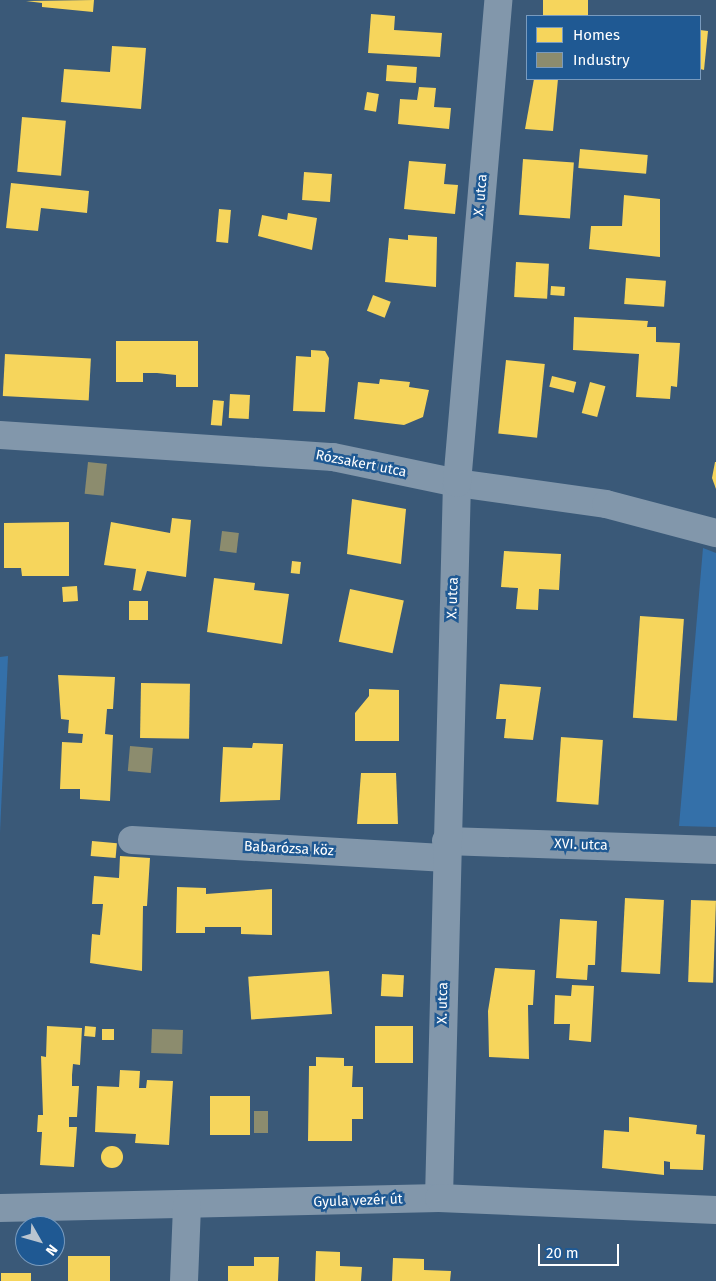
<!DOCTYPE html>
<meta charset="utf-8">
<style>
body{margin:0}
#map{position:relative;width:716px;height:1281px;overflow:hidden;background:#3a5978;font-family:"Fira Sans",sans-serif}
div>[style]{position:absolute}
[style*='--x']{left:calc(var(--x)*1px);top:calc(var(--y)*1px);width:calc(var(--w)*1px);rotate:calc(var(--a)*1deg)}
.green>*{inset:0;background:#3470a9}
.homes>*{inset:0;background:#f6d55c;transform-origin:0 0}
.round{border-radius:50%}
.industry>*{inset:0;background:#8c8c6e;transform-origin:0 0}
.minor>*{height:28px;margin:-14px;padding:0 14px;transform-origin:14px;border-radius:14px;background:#8297ab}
span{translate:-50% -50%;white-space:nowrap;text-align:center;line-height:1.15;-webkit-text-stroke:5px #1f5993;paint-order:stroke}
.street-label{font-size:14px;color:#fff}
.legend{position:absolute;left:526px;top:15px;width:175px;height:65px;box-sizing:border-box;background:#1f5993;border:1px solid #799bbe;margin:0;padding:6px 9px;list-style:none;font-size:15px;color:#fff}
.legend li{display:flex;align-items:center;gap:10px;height:25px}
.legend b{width:25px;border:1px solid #799bbe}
.north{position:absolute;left:15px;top:1216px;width:50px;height:50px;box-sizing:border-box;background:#1f5993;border:1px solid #799bbe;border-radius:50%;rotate:128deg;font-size:14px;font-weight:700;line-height:20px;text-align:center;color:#fff}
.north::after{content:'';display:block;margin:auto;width:18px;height:22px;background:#bac5d0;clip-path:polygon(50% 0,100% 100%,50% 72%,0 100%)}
.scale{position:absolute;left:538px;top:1244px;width:81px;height:22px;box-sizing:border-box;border:2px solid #fff;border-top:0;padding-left:6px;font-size:15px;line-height:18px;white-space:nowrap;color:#fff;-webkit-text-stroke:4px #1f5993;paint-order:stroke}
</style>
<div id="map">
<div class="green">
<i style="clip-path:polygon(703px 548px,716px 553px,716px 827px,679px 826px)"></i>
<i style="clip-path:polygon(8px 656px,0 833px,0 657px)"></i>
</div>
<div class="homes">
<i style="clip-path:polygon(94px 0,93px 12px,42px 7px,42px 3px,26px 1px)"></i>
<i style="left:543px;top:0;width:45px;height:16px"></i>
<i style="clip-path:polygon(371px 14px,395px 16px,394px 30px,442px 33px,440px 57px,368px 53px)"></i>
<i style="clip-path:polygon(700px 30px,708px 31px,704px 70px,700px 69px)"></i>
<i style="clip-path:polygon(112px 46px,146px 48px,141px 109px,61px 102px,64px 69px,110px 72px)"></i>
<i style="left:387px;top:65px;width:30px;height:16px;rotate:4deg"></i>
<i style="clip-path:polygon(534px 79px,558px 79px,553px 131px,525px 129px)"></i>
<i style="clip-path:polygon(419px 87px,436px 88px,434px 107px,451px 108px,449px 129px,398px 124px,400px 99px,417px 100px)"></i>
<i style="left:367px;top:92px;width:12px;height:18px;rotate:9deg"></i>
<i style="left:22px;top:117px;width:44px;height:55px;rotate:5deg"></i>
<i style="left:580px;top:149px;width:68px;height:19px;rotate:5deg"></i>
<i style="left:523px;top:159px;width:51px;height:56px;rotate:4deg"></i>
<i style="clip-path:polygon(409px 161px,446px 164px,444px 184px,458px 185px,455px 214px,404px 209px)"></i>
<i style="left:304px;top:172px;width:28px;height:28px;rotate:4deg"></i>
<i style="clip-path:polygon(11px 183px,89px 191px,87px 213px,41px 208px,38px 231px,6px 228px)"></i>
<i style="clip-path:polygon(624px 195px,660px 199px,660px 257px,589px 249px,591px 226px,622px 226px)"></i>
<i style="left:219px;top:209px;width:12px;height:33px;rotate:5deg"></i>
<i style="clip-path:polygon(288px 213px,317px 218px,312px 250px,258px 236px,262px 215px,287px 220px)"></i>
<i style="clip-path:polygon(408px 235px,437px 237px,436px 287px,385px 282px,389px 238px,408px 240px)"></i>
<i style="left:516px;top:262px;width:33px;height:35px;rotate:3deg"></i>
<i style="left:626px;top:278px;width:40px;height:26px;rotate:4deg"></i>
<i style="left:551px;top:286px;width:14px;height:9px;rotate:4deg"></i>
<i style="left:373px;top:295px;width:19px;height:17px;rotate:21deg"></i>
<i style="clip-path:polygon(574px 317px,648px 321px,647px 327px,656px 327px,656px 342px,680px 343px,677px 387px,671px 386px,670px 399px,636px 397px,639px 354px,573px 350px)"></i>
<i style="clip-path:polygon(116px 341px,198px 341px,198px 387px,176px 387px,176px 375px,157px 373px,143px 373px,143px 382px,116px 382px)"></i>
<i style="clip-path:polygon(311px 350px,325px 351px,329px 358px,325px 412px,293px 411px,296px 356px,311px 357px)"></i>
<i style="left:5px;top:354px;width:86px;height:42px;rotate:3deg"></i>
<i style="left:506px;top:360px;width:39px;height:74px;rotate:6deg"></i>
<i style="left:552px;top:376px;width:25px;height:11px;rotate:14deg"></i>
<i style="clip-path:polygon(380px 379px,410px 382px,409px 387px,429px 390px,423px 417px,404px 425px,354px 419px,358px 382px,379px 384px)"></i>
<i style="left:590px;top:382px;width:16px;height:32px;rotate:15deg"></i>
<i style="left:230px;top:394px;width:20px;height:24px;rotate:3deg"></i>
<i style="left:213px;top:400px;width:11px;height:25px;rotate:5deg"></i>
<i style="clip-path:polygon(715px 462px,716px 462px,716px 489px,712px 478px)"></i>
<i style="clip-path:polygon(352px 499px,406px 509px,401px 564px,347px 554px)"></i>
<i style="clip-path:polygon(172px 518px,191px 520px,186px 577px,147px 571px,141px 591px,133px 590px,136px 569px,104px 565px,111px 522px,170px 533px)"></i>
<i style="clip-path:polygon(69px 522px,69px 576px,22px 576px,21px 568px,4px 568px,4px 523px)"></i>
<i style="clip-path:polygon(504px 551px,561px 554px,559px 590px,539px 589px,538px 610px,516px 609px,518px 588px,501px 587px)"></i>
<i style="left:292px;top:561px;width:9px;height:12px;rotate:6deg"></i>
<i style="clip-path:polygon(214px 578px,255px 583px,254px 590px,289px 594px,282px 644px,207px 632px)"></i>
<i style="left:77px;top:586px;width:15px;height:15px;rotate:86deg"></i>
<i style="left:350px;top:589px;width:55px;height:54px;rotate:12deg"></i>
<i style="left:129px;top:601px;width:19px;height:19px"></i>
<i style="left:640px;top:616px;width:44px;height:102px;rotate:4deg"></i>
<i style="clip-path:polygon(58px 675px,115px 677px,113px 709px,107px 709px,105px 734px,113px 735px,110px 801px,80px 799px,80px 789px,60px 789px,62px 742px,82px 743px,83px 734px,68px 733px,69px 720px,61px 719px)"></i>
<i style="left:141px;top:683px;width:49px;height:55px;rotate:1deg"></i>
<i style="clip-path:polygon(500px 684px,541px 687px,533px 740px,504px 738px,506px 719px,496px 719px)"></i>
<i style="clip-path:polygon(369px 689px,399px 690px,399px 741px,355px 741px,355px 713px,369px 696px)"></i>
<i style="left:561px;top:737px;width:42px;height:65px;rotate:4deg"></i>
<i style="clip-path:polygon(253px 743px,283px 744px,280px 800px,220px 802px,223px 747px,252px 748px)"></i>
<i style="clip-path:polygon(361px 773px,396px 773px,398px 824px,357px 824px)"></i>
<i style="left:92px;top:841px;width:25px;height:15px;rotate:5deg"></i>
<i style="clip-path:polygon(120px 856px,150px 858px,147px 906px,143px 906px,142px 971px,90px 963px,92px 934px,100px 935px,103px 904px,92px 904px,94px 876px,119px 878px)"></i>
<i style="clip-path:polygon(177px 887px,206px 888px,206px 894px,272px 889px,272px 935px,241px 934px,241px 927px,205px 927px,205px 933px,176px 933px)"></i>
<i style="left:625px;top:898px;width:39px;height:74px;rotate:3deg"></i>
<i style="left:691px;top:900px;width:25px;height:82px;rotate:2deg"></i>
<i style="clip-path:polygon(560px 919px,597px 921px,595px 965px,588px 965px,587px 980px,556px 978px)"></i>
<i style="clip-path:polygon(495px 968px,535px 970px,533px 1005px,528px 1005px,529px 1059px,489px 1057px,488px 1011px)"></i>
<i style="left:329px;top:971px;width:43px;height:81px;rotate:86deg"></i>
<i style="left:382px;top:974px;width:22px;height:22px;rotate:3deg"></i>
<i style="clip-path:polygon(572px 985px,594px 986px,591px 1042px,569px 1040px,570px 1024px,554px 1024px,555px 995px,571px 996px)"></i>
<i style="clip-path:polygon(47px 1026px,82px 1028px,80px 1065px,73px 1064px,72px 1075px,72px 1086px,79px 1086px,77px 1117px,69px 1117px,69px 1127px,77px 1127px,74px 1167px,40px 1165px,42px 1132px,37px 1132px,38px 1115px,43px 1115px,41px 1056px,46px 1057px)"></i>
<i style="left:85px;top:1026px;width:11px;height:10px;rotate:5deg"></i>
<i style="left:375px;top:1026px;width:38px;height:37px"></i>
<i style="left:102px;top:1029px;width:12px;height:11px"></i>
<i style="clip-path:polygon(316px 1057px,344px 1058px,344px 1066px,353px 1066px,352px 1087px,363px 1087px,363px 1119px,352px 1119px,352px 1141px,308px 1141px,309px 1066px,316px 1066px)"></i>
<i style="clip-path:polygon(120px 1070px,140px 1071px,139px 1088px,146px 1088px,147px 1080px,173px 1081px,169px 1145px,135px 1143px,136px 1134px,95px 1132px,97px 1086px,119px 1087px)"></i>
<i style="left:210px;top:1096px;width:40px;height:39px"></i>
<i style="clip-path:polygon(629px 1117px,697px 1125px,696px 1134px,705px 1135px,703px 1170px,670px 1169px,670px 1162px,664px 1161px,664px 1175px,602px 1168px,604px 1130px,629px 1132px)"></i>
<i class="round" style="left:101px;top:1146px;width:22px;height:22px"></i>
<i style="clip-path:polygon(316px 1251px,340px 1252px,340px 1266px,362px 1267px,361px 1281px,315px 1281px)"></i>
<i style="left:68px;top:1256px;width:42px;height:25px"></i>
<i style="clip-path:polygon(254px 1257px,279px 1257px,278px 1281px,228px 1281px,228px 1266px,254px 1266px)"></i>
<i style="clip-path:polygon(393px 1258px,424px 1259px,424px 1270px,451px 1271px,450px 1281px,392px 1281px)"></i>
<i style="left:31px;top:1273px;width:8px;height:30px;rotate:90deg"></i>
</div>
<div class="industry">
<i style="left:88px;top:462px;width:19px;height:32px;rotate:6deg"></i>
<i style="left:222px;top:531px;width:17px;height:20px;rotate:7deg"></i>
<i style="left:130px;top:746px;width:23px;height:25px;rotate:5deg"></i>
<i style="left:152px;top:1029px;width:31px;height:24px;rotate:2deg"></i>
<i style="left:254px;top:1111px;width:14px;height:22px"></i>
</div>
<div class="minor">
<i style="--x:0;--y:435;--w:334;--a:3.8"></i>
<i style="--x:333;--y:457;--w:127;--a:11.8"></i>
<i style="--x:457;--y:483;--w:150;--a:8"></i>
<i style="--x:606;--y:504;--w:114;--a:14.8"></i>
<i style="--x:132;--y:840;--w:315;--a:3.3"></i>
<i style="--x:446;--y:841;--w:270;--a:1.9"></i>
<i style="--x:439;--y:1198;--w:715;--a:-88.56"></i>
<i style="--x:457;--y:483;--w:485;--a:-85.1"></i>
<i style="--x:0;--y:1208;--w:439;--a:-1.3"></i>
<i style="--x:439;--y:1198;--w:277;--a:2.5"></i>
<i style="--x:184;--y:1281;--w:75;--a:-87.7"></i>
</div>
<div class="street-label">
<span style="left:481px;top:195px;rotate:-85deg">X. utca</span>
<span style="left:361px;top:464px;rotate:11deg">Rózsakert utca</span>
<span style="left:453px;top:598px;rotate:-88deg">X. utca</span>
<span style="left:581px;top:845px;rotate:2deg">XVI. utca</span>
<span style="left:289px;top:849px;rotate:3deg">Babarózsa köz</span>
<span style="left:443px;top:1003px;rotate:-89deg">X. utca</span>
<span style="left:358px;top:1201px;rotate:-2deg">Gyula vezér út</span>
</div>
<ul class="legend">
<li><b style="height:14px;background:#f6d55c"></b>Homes</li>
<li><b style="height:14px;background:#8c8c6e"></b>Industry</li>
</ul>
<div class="north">N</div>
<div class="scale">20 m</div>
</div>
